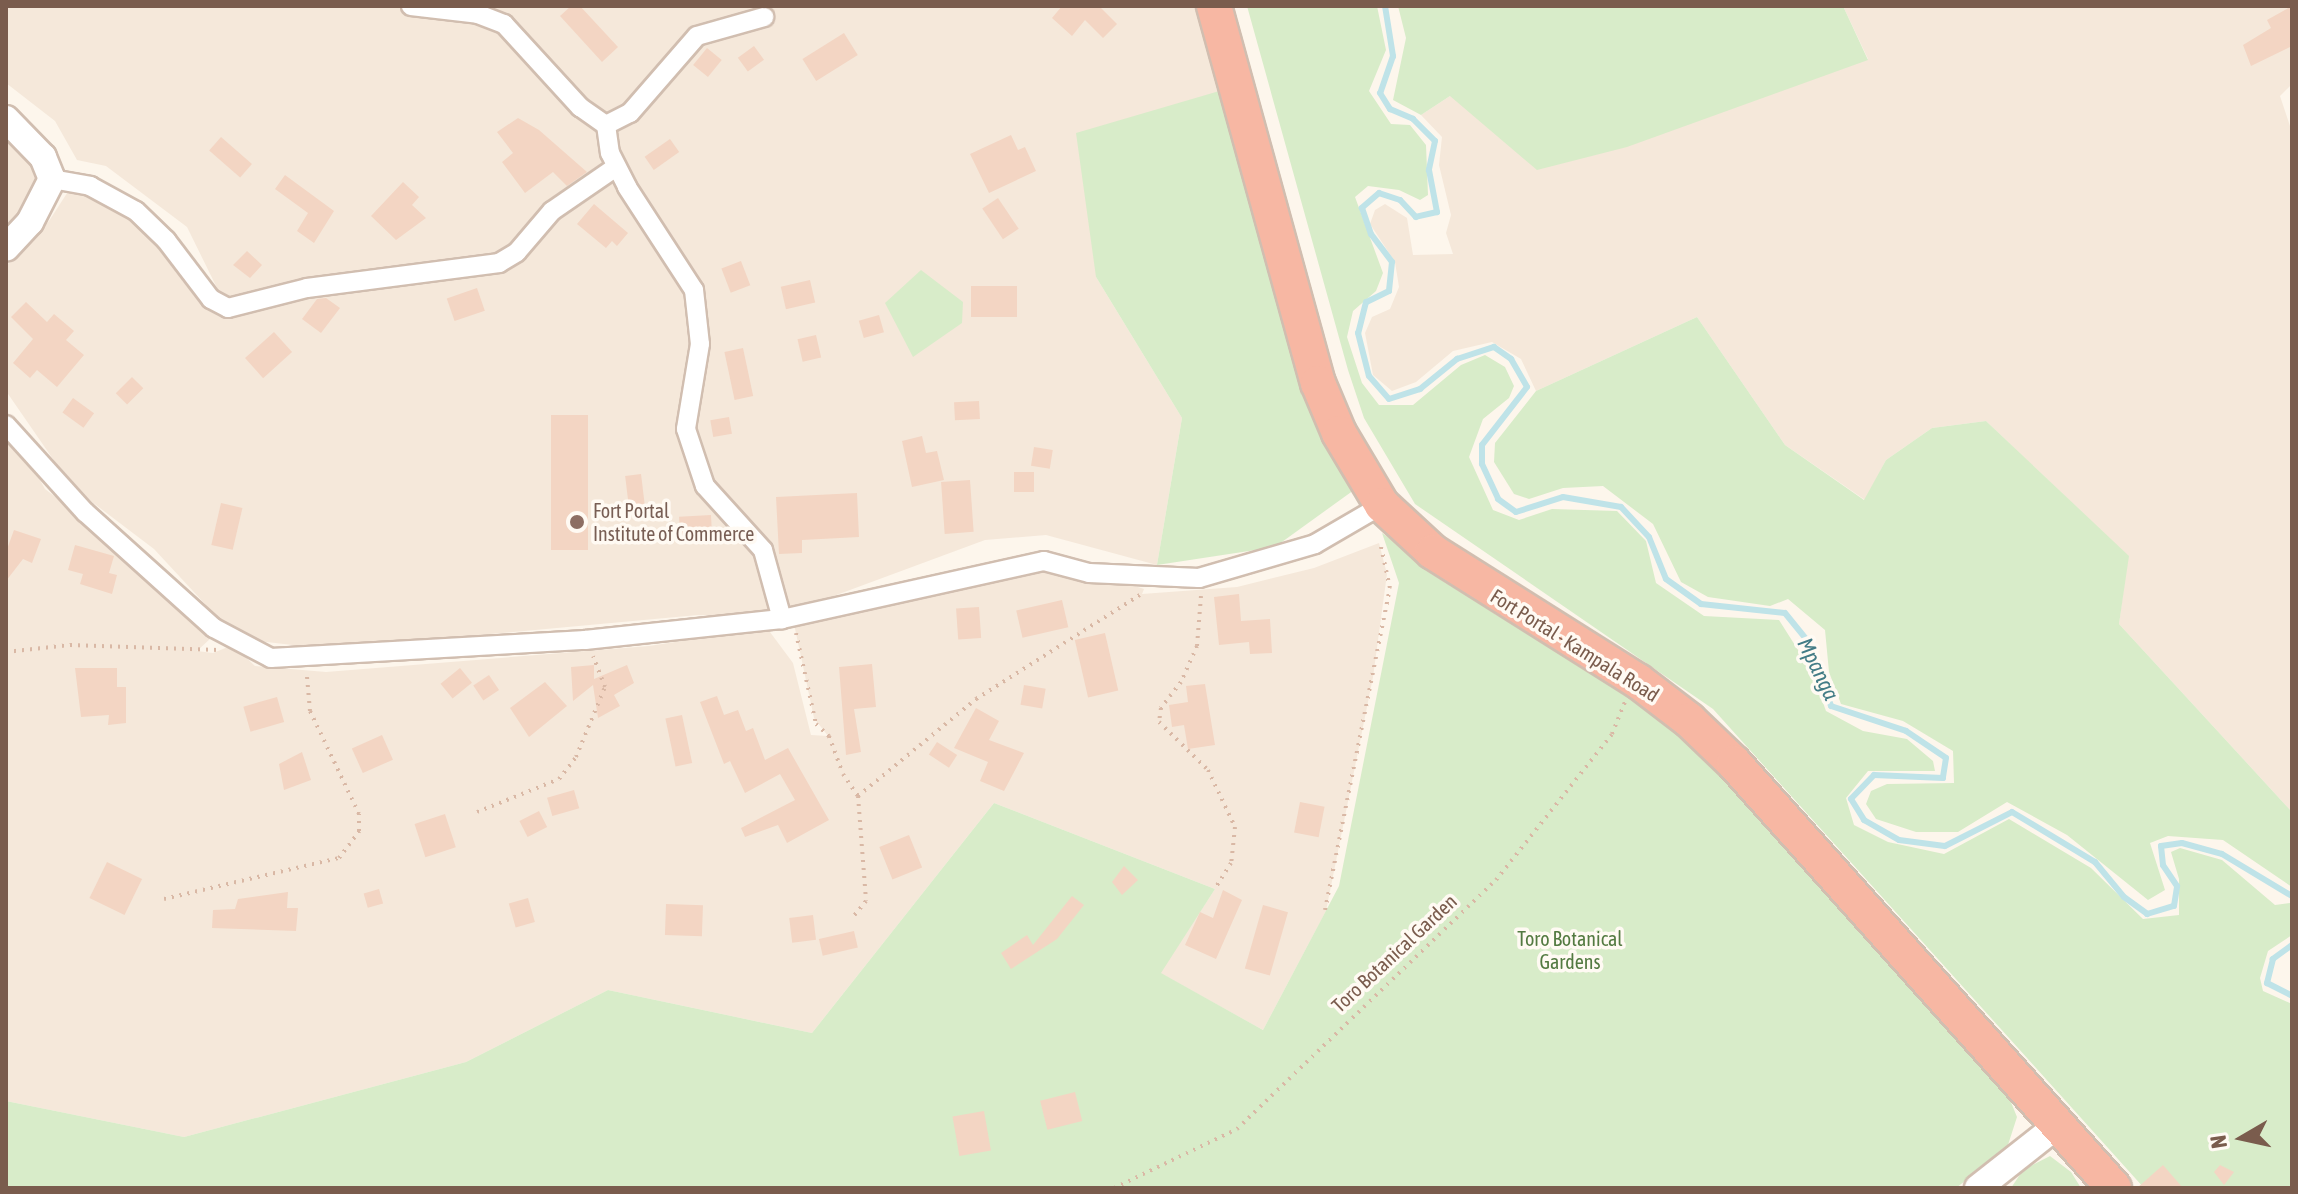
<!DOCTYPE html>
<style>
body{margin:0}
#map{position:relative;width:2298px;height:1194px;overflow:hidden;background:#fdf6ec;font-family:"Asap Condensed",sans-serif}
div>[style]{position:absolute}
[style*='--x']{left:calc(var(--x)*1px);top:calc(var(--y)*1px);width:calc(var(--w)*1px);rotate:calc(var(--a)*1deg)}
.residential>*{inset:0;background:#f5e8da}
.green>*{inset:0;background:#d8ecc9}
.stream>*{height:6px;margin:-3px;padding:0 3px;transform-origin:3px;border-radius:3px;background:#bfe3e8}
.building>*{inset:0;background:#f3d5c3;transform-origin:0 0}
.path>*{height:4px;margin-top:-2px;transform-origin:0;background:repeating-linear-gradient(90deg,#d9b8a5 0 2px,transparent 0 8px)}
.roads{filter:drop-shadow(2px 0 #d1beb0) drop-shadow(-2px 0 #d1beb0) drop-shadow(0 2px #d1beb0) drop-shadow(0 -2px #d1beb0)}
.street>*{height:18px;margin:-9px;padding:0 9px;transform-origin:9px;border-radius:9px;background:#fff}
.secondary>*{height:26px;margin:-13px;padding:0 13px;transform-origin:13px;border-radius:13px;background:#fff}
.highway>*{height:34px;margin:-17px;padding:0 17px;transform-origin:17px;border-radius:17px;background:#f7b7a3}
.dots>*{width:22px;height:22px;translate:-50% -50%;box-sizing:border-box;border:4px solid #fffaf3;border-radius:50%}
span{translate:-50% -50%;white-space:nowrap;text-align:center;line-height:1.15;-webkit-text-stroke:7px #fffaf3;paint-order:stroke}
.education-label{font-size:20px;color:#785e54}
.left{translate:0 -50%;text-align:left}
.street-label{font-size:20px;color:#7a5c4d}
.park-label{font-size:20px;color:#537a41}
.water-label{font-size:22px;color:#437c86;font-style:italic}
.frame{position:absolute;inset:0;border:8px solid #7a5c4d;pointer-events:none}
.north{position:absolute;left:2202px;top:1098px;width:80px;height:80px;-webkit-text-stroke:6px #fffaf3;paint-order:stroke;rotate:261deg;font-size:22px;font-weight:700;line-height:32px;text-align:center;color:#7a5c4d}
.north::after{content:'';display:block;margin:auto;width:28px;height:36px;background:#7a5c4d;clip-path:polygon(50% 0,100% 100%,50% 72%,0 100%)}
</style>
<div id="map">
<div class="residential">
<i style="clip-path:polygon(6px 6px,1209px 6px,1233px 87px,1096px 277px,1182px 418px,1157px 565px,1046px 535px,985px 540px,777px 617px,698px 615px,327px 649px,258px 641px,218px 618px,154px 549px,92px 502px,55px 462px,6px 391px,6px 266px,49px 221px,71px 187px,113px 195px,169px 234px,220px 314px,221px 296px,187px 227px,106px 166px,77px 160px,55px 121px,6px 83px)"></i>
<i style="clip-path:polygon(1843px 6px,2292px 6px,2292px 84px,2280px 96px,2292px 132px,2292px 812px,2119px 624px,2128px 556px,1986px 421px,1932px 428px,1886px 460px,1865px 500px,1785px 445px,1697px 317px,1536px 391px,1521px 359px,1492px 342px,1453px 351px,1416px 382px,1392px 391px,1373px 375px,1365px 333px,1372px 317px,1390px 309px,1399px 287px,1395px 262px,1370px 224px,1375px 210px,1385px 204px,1407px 218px,1413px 255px,1453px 254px,1446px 233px,1451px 215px,1439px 165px,1442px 137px,1421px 115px,1450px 96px,1868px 59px)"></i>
<i style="clip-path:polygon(6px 111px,48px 164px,35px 201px,6px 225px)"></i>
<i style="clip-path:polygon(6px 420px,45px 489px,130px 554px,211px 638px,197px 651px,213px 653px,233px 645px,255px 666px,326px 672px,649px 646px,767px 628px,793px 663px,811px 735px,828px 736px,814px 718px,794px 624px,865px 612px,1030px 553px,1144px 589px,1142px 594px,1237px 587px,1314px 568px,1379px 543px,1387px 574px,1373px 677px,1326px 911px,1263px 1030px,1160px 973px,1215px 889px,994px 803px,812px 1033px,608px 990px,466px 1062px,184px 1137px,6px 1101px)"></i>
</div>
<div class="green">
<i style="clip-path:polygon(1247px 6px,1377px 6px,1386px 50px,1369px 91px,1391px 124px,1410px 125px,1426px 145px,1428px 195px,1420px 200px,1399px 190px,1368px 186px,1355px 197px,1383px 273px,1376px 291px,1353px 311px,1347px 337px,1362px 383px,1379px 405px,1413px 405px,1461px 365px,1485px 355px,1505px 367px,1514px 386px,1509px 398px,1483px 419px,1469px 457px,1493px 510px,1519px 520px,1552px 509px,1617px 511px,1646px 541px,1656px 583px,1704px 616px,1779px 620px,1812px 672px,1826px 711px,1863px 731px,1907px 739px,1933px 761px,1935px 771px,1868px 771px,1846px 798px,1854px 825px,1888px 842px,1944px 854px,2009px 819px,2091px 868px,2143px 919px,2179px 915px,2179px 879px,2171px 852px,2180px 848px,2222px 860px,2275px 905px,2290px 903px,2292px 935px,2268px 951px,2260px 978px,2263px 991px,2292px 1004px,2292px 1188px,2144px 1188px,1713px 709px,1415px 504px,1364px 418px,1348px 370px)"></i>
<i style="clip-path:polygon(1398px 6px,1843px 6px,1868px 60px,1627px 147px,1537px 170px,1450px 96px,1421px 115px,1393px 100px,1406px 38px)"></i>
<i style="clip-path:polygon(1233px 87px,1354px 490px,1275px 547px,1157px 565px,1182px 418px,1096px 277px,1076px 133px)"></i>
<i style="clip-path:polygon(921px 270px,963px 302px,962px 323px,913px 357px,885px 303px)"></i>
<i style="clip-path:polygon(1697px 317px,1785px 445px,1864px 500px,1886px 460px,1932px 428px,1986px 421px,2129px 556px,2119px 624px,2292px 812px,2292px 887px,2223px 840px,2168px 836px,2150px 843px,2165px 890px,2148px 900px,2067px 835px,2007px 802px,1958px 832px,1916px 832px,1876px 819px,1866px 804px,1871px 791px,1887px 784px,1954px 783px,1953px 751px,1903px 721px,1841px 704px,1829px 672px,1825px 630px,1788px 599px,1770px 606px,1708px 597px,1681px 582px,1653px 524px,1603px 486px,1563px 488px,1529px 499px,1514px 494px,1494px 462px,1495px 443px,1536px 391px)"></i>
<i style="clip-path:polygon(1382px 533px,1495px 614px,1632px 692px,1705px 746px,2006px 1090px,2017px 1117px,2007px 1148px,1956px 1188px,6px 1188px,6px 1101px,184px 1137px,466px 1062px,608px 990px,812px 1033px,994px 803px,1215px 889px,1161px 973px,1263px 1030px,1339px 886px,1399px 583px)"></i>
<i style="clip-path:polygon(2050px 1156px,2071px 1172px,2081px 1188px,2011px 1188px,2023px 1170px)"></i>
</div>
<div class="stream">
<i style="--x:1385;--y:6;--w:51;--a:80.9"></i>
<i style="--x:1393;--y:56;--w:39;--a:109"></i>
<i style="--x:1380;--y:93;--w:19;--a:58"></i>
<i style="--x:1390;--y:109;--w:25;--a:23"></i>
<i style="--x:1413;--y:119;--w:31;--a:45"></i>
<i style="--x:1435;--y:141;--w:30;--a:102"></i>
<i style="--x:1429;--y:170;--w:43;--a:79.2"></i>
<i style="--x:1437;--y:212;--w:22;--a:167"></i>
<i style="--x:1416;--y:217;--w:23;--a:-133"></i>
<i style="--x:1400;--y:200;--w:22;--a:-162"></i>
<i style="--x:1379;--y:193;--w:23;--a:139"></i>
<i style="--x:1362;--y:208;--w:28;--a:71"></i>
<i style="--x:1371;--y:234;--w:35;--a:53"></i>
<i style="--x:1392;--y:262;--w:29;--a:96"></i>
<i style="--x:1389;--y:291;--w:25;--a:154"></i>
<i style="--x:1366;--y:302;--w:32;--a:104"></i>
<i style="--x:1358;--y:333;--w:44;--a:75.7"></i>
<i style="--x:1369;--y:376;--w:30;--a:49"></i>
<i style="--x:1389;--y:399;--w:33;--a:-18"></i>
<i style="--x:1420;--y:389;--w:48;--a:-39"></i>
<i style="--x:1457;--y:359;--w:39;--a:-18"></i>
<i style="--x:1494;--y:347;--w:21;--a:35"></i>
<i style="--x:1511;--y:359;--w:32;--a:60"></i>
<i style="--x:1527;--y:387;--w:73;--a:127.8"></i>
<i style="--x:1482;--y:445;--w:19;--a:90"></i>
<i style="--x:1482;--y:464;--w:38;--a:65"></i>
<i style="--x:1498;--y:499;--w:22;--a:36"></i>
<i style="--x:1516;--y:512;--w:49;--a:-17.7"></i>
<i style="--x:1563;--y:497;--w:59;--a:9.8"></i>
<i style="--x:1621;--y:507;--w:41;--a:47"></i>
<i style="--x:1649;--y:537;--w:45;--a:68"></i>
<i style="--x:1666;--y:579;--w:43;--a:35.5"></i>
<i style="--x:1701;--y:604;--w:84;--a:6.1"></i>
<i style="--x:1785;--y:613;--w:36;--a:51"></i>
<i style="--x:1808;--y:641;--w:69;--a:70.5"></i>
<i style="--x:1831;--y:706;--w:79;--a:18.4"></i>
<i style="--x:1906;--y:731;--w:48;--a:34"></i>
<i style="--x:1946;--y:758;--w:20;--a:99"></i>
<i style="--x:1943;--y:778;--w:69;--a:-177.5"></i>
<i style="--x:1874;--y:775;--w:33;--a:134"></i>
<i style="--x:1851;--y:799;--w:25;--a:58"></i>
<i style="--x:1864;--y:820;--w:40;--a:29.7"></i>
<i style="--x:1899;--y:840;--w:46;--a:7.4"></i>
<i style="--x:1945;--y:846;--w:75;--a:-26.9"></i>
<i style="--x:2012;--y:812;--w:97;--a:31.1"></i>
<i style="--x:2095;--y:862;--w:45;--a:50.4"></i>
<i style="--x:2124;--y:897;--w:29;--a:36"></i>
<i style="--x:2147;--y:914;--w:28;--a:-17"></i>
<i style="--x:2174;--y:906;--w:20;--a:-81"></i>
<i style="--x:2177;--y:886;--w:25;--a:-124"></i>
<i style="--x:2163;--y:865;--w:19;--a:-96"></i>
<i style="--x:2161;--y:846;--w:21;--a:-8"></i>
<i style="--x:2182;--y:843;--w:41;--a:15.4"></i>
<i style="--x:2222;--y:854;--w:82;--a:31"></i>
<i style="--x:2292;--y:945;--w:24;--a:144"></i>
<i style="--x:2273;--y:959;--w:25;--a:104"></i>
<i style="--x:2267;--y:983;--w:28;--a:27"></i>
</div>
<div class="building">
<i style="clip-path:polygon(571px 6px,580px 6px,618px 47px,602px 62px,560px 16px)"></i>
<i style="clip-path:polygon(1062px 6px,1099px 6px,1117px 24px,1103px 38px,1085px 20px,1072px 36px,1052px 18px)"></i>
<i style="clip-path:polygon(2292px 6px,2292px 46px,2251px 66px,2243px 45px,2271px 28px,2267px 20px)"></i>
<i style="left:844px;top:33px;width:26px;height:49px;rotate:58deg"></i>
<i style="left:754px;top:46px;width:17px;height:20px;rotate:54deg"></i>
<i style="left:707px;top:48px;width:19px;height:22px;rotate:39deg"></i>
<i style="clip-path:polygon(518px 118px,539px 130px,587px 172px,567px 186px,553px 172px,525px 193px,502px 162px,513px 153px,497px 132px)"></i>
<i style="clip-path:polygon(1011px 135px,1018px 150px,1025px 147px,1036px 171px,989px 193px,970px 154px)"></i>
<i style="left:221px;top:137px;width:41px;height:18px;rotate:41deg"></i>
<i style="left:670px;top:139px;width:16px;height:31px;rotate:55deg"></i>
<i style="clip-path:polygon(285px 175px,334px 211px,314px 243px,297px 231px,308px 213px,275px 189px)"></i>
<i style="clip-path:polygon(403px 182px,419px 197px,412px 205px,426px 218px,396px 240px,371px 216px)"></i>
<i style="left:998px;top:198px;width:37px;height:19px;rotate:56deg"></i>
<i style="clip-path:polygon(594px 204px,628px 233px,617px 246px,612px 241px,606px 248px,577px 224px)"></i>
<i style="clip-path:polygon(247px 251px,262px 265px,250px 278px,233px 265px)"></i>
<i style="left:741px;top:261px;width:26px;height:21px;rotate:69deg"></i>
<i style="left:810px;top:280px;width:23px;height:30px;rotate:77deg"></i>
<i style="left:971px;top:286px;width:46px;height:31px"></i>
<i style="left:477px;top:288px;width:24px;height:32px;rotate:71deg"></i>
<i style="clip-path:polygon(326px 298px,340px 308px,321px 333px,302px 319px,317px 299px)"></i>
<i style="clip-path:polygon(26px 302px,47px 322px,54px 314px,74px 331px,66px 340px,84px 355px,57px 387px,37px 370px,30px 378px,13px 363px,33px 339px,11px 317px)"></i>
<i style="left:879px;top:315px;width:18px;height:21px;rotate:74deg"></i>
<i style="left:274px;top:332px;width:27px;height:39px;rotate:48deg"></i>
<i style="left:816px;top:335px;width:23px;height:19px;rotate:77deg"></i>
<i style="left:743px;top:348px;width:49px;height:19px;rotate:78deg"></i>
<i style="left:132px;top:377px;width:16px;height:23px;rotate:45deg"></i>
<i style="left:73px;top:398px;width:26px;height:18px;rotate:36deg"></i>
<i style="left:979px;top:401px;width:18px;height:25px;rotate:87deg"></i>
<i style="left:551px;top:415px;width:37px;height:135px"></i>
<i style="left:729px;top:417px;width:17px;height:19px;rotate:80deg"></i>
<i style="clip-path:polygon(922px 436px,926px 453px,937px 451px,944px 480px,912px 487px,902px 441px)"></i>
<i style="left:1034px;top:447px;width:19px;height:19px;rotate:9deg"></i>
<i style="left:1014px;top:472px;width:20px;height:20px"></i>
<i style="left:641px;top:474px;width:34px;height:16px;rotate:83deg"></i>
<i style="left:970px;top:480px;width:52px;height:29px;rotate:86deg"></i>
<i style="clip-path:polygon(857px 493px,859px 537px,802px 540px,802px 553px,779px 554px,776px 497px)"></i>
<i style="left:221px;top:503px;width:22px;height:43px;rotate:13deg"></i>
<i style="left:711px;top:515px;width:21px;height:32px;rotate:87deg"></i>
<i style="clip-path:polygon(14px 530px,41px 539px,32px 563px,23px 559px,6px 581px,6px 552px)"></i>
<i style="clip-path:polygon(75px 545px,114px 556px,109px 573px,117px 575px,112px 594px,80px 584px,83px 574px,68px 570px)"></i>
<i style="clip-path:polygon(1239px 594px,1241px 621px,1270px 619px,1272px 653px,1250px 654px,1249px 642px,1219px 645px,1214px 597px)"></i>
<i style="left:1062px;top:600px;width:28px;height:47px;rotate:77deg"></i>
<i style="left:979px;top:607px;width:31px;height:23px;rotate:86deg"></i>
<i style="left:1105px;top:633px;width:59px;height:31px;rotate:77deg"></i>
<i style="clip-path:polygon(872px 664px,876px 707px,854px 709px,861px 752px,846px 755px,839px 667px)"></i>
<i style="clip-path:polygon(594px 665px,594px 679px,627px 665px,634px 683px,614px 695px,620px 706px,598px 718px,593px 685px,573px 701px,571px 667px)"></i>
<i style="clip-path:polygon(75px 668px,117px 668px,117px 687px,126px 687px,126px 723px,108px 725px,109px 715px,81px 717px)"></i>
<i style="left:460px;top:668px;width:19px;height:25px;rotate:51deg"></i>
<i style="left:489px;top:675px;width:18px;height:19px;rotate:56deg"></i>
<i style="clip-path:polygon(545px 682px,567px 706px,529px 737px,510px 708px)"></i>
<i style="clip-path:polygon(1205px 684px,1215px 745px,1188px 749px,1184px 725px,1172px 727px,1169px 705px,1188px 702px,1186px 686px)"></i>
<i style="left:1024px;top:685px;width:22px;height:20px;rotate:10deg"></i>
<i style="clip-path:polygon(717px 696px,724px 715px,738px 710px,746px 731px,753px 728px,765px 760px,788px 748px,829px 820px,787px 843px,778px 825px,745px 837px,741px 828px,795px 800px,780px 774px,745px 793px,730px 761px,724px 764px,700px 702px)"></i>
<i style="left:277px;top:697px;width:26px;height:35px;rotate:74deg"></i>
<i style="clip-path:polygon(976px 708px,999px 721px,989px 740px,1024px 753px,1004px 791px,980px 781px,988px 762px,954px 748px)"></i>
<i style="left:682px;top:715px;width:49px;height:17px;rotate:78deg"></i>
<i style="left:382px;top:735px;width:27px;height:33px;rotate:66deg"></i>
<i style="left:937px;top:742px;width:24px;height:15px;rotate:33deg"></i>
<i style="clip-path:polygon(302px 752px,311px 780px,284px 790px,279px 764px)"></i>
<i style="left:574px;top:790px;width:19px;height:28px;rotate:74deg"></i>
<i style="left:1300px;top:802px;width:25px;height:31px;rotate:11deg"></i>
<i style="left:539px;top:811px;width:18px;height:22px;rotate:63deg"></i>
<i style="left:445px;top:814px;width:35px;height:32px;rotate:72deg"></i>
<i style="left:909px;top:835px;width:35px;height:32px;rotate:68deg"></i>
<i style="left:107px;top:862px;width:39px;height:40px;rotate:26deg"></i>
<i style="clip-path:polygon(1124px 866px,1138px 880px,1122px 895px,1112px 882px)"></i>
<i style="left:379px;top:889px;width:15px;height:16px;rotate:74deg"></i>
<i style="clip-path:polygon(1223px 890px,1242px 900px,1216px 959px,1185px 945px,1200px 912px,1213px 918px)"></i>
<i style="clip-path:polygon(288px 892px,287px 908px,298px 908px,296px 931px,212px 928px,213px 910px,235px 909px,238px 899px)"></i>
<i style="clip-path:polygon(1072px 896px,1084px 905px,1057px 939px,1011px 969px,1001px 953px,1027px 935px,1033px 945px)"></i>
<i style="left:528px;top:898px;width:25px;height:20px;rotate:74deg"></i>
<i style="left:666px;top:904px;width:37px;height:31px;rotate:2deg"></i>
<i style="left:1263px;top:905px;width:26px;height:66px;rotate:16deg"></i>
<i style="left:813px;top:915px;width:25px;height:24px;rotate:83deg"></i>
<i style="left:854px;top:931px;width:17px;height:36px;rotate:77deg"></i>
<i style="left:1075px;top:1092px;width:30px;height:36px;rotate:76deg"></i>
<i style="left:984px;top:1111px;width:40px;height:32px;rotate:80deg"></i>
<i style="clip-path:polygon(2163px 1165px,2183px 1188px,2137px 1188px)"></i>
<i style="clip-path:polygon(2220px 1165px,2234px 1172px,2224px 1185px,2214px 1172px)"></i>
</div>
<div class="path">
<i style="--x:1201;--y:596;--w:50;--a:94.6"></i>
<i style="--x:1197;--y:646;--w:39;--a:114"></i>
<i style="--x:1181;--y:682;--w:33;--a:128"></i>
<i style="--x:1161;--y:708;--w:14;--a:98"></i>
<i style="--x:1159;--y:722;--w:69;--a:44.4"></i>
<i style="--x:1208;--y:770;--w:63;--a:64.7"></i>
<i style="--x:1235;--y:827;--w:36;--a:96"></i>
<i style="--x:1231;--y:863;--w:31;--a:122"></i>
<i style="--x:796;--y:633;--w:93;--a:77.6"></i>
<i style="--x:816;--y:724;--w:18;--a:43"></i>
<i style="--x:829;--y:736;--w:40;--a:69.8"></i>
<i style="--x:843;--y:774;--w:27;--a:56"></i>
<i style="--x:858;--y:796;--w:105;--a:85.6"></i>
<i style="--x:866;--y:901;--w:22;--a:129"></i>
<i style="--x:6;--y:652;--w:64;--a:-6.2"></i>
<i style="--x:70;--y:645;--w:149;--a:1.9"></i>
<i style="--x:858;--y:796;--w:153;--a:-39.4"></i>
<i style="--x:976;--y:699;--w:194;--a:-32.4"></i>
<i style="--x:477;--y:812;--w:88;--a:-21.9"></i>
<i style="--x:559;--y:779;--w:28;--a:-52"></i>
<i style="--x:576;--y:757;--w:76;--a:-67.5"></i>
<i style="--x:605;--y:687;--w:33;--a:-111"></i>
<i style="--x:164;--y:899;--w:180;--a:-13.2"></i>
<i style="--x:339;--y:858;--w:34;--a:-53"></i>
<i style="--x:359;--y:831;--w:17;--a:-90"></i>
<i style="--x:359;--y:814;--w:114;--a:-115.4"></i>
<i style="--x:310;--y:711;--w:38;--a:-95"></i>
<i style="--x:1325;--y:910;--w:328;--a:-78.6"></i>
<i style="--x:1390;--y:588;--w:47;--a:-102.3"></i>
<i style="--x:1114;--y:1188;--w:136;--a:-25.6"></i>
<i style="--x:1237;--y:1129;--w:359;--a:-43.9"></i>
<i style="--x:1496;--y:880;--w:186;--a:-51.5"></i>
<i style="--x:1612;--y:734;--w:35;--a:-68"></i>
</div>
<div class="roads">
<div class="street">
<i style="--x:411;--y:6;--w:67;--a:6.8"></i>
<i style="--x:478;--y:14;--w:28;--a:21"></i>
<i style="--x:504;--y:24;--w:113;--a:47.5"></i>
<i style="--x:580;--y:107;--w:32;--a:35"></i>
<i style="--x:606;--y:125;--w:28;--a:82"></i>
<i style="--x:610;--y:153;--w:38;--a:63"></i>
<i style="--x:627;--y:187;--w:123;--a:57"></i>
<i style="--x:694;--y:290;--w:54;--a:83.7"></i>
<i style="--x:700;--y:344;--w:86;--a:99.4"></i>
<i style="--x:686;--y:429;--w:60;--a:71.6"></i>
<i style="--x:705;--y:486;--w:86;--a:47.8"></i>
<i style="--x:763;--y:550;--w:72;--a:74.6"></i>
<i style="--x:606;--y:125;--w:27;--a:-27"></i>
<i style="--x:630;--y:113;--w:102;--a:-49"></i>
<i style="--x:697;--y:36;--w:70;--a:-15.8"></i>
<i style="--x:52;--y:179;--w:39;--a:10"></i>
<i style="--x:90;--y:186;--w:52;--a:28.5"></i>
<i style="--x:136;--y:211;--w:42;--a:44"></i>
<i style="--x:166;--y:240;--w:74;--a:52.7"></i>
<i style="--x:211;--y:299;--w:19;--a:28"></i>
<i style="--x:228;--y:308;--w:81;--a:-14.2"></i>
<i style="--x:307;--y:288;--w:194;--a:-7.4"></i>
<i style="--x:499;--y:263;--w:21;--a:-31"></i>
<i style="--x:517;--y:252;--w:54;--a:-49.5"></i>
<i style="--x:552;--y:211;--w:78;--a:-34.5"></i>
<i style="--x:6;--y:425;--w:118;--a:47.8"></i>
<i style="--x:85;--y:512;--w:173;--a:42"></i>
<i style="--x:214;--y:628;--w:64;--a:27.8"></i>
<i style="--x:271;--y:658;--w:315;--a:-3.3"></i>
<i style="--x:585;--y:640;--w:198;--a:-6.1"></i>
<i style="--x:782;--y:619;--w:268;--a:-12.5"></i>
<i style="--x:1044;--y:561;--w:47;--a:14.9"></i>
<i style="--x:1089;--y:573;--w:110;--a:2.6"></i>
<i style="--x:1199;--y:578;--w:121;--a:-16.3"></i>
<i style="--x:1315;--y:544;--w:78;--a:-30.2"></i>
</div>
<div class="secondary">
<i style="--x:6;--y:119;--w:53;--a:45.8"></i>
<i style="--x:43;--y:157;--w:24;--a:68"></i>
<i style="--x:52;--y:179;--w:48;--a:117.1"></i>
<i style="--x:30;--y:222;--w:35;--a:133"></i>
<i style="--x:1978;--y:1188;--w:103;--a:-38.3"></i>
</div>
<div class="highway">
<i style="--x:1214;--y:6;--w:391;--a:74.6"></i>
<i style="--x:1318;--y:383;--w:54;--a:67.2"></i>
<i style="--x:1339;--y:433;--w:84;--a:59.2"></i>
<i style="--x:1382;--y:505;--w:69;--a:42.7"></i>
<i style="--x:1433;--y:552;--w:242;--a:32.2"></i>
<i style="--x:1638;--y:681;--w:64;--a:37.4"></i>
<i style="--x:1689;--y:720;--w:62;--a:43.7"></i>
<i style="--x:1734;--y:763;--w:570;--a:48.2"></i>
</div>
</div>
<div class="dots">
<i style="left:577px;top:522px;background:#8d6e63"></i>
</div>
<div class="education-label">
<span class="left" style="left:593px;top:522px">Fort Portal<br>Institute of Commerce</span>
</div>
<div class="street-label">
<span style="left:1575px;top:645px;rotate:32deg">Fort Portal - Kampala Road</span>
<span style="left:1394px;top:953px;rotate:-43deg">Toro Botanical Garden</span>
</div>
<div class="park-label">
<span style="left:1570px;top:950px">Toro Botanical<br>Gardens</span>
</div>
<div class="water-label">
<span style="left:1818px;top:669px;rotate:64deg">Mpanga</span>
</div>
<div class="frame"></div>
<div class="north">N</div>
</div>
